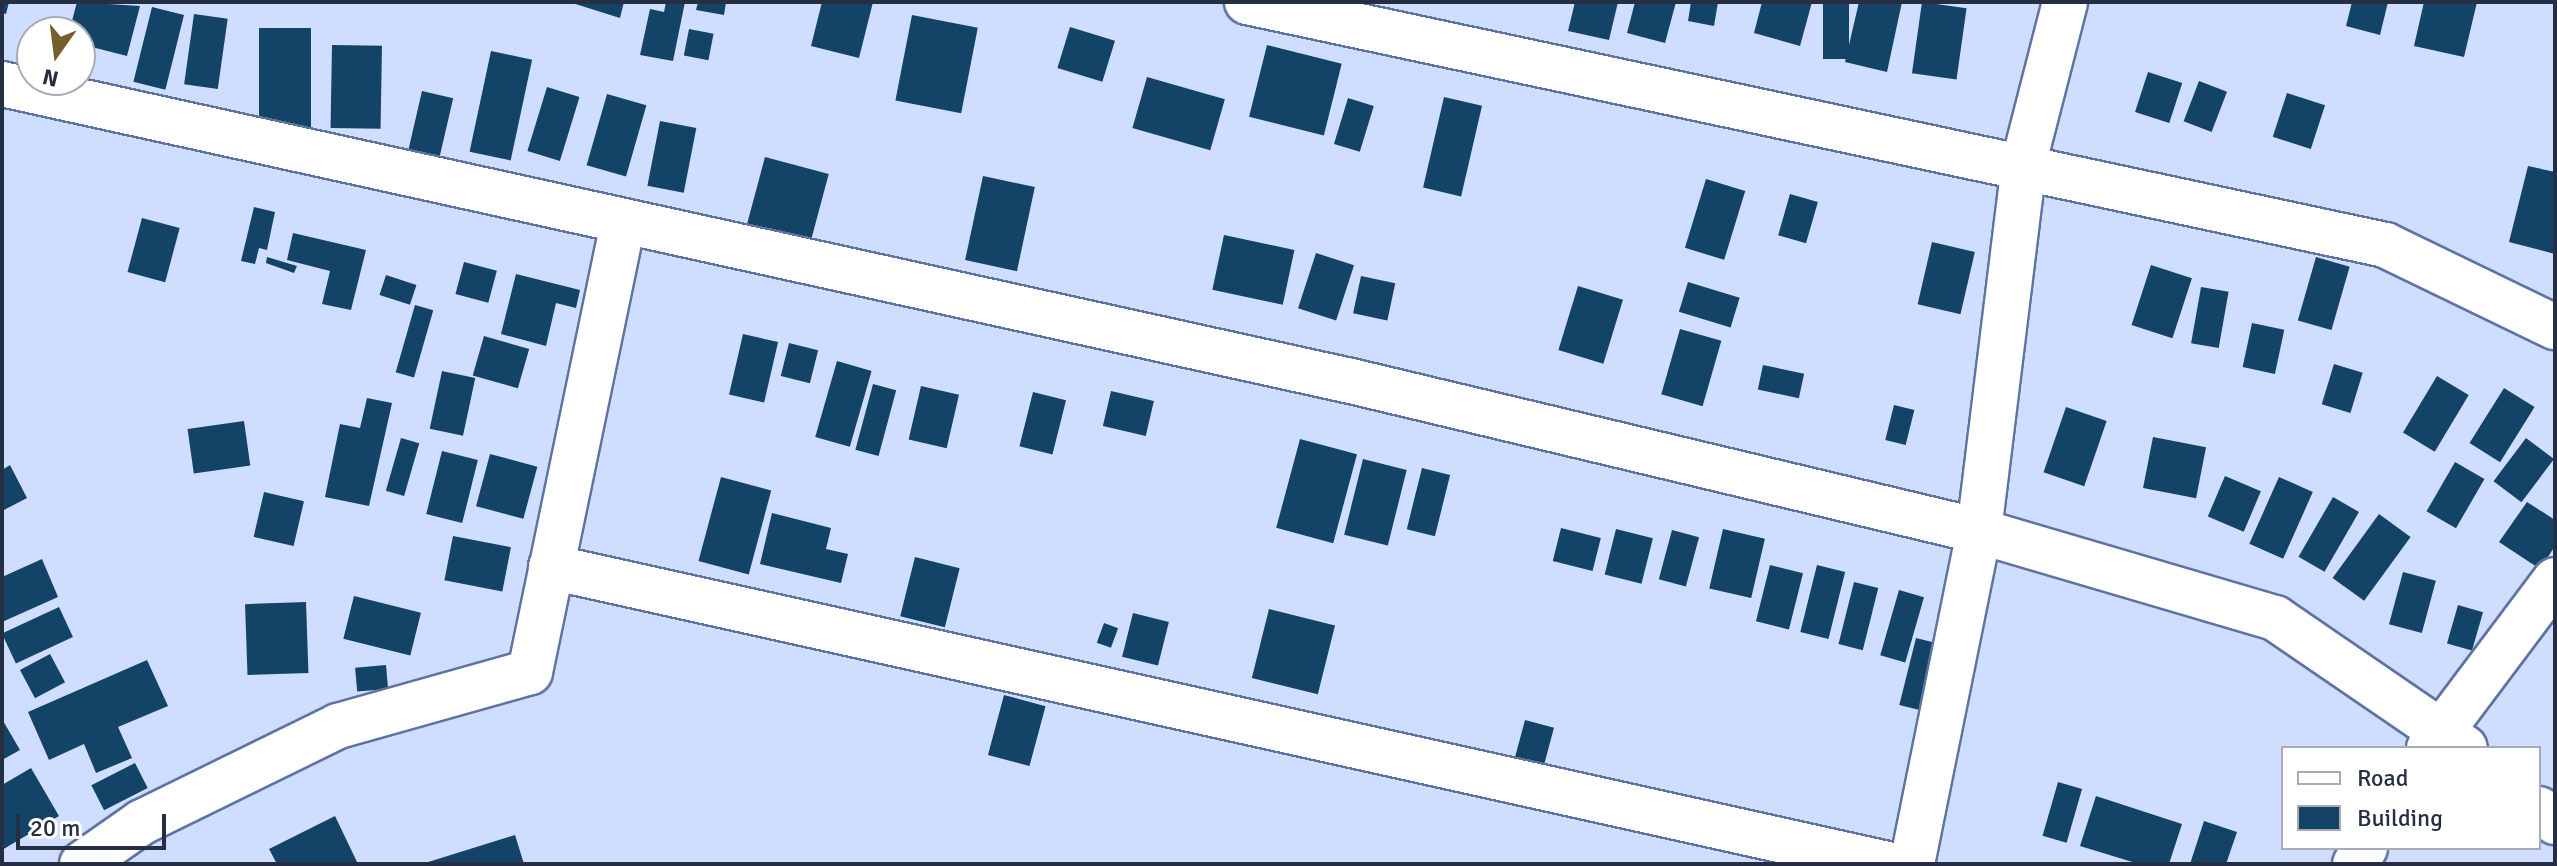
<!DOCTYPE html>
<style>
body{margin:0}
#map{position:relative;width:2557px;height:866px;overflow:hidden;background:#cfdeff;font-family:Signika,sans-serif}
div>[style]{position:absolute}
[style*='--x']{left:calc(var(--x)*1px);top:calc(var(--y)*1px);width:calc(var(--w)*1px);rotate:calc(var(--a)*1deg)}
.building>*{inset:0;background:#134367;transform-origin:0 0}
.roads{filter:drop-shadow(2px 0 #5e73a4) drop-shadow(-2px 0 #5e73a4) drop-shadow(0 2px #5e73a4) drop-shadow(0 -2px #5e73a4)}
.street>*{height:44px;margin:-22px;padding:0 22px;transform-origin:22px;border-radius:22px;background:#fff}
span{translate:-50% -50%;white-space:nowrap;text-align:center;line-height:1.15;-webkit-text-stroke:8px #fff;paint-order:stroke}
.frame{position:absolute;inset:0;border:4px solid #252e43;pointer-events:none}
.legend{position:absolute;left:2281px;top:746px;width:260px;height:104px;box-sizing:border-box;background:#fff;border:2px solid #a8abb4;margin:0;padding:10px 14px;list-style:none;font-size:24px;color:#252e43}
.legend li{display:flex;align-items:center;gap:16px;height:40px}
.legend b{width:40px;border:2px solid #a8abb4}
.north{position:absolute;left:16px;top:16px;width:80px;height:80px;box-sizing:border-box;background:#fff;border:2px solid #a8abb4;border-radius:50%;rotate:194deg;font-size:22px;font-weight:700;line-height:32px;text-align:center;color:#252e43}
.north::after{content:'';display:block;margin:auto;width:28px;height:36px;background:#755f2e;clip-path:polygon(50% 0,100% 100%,50% 72%,0 100%)}
.scale{position:absolute;left:16px;top:814px;width:150px;height:36px;box-sizing:border-box;border:4px solid #252e43;border-top:0;padding-left:10px;font-size:24px;line-height:28px;white-space:nowrap;color:#252e43;-webkit-text-stroke:6px #fff;paint-order:stroke}
</style>
<div id="map">
<div class="building">
<i style="clip-path:polygon(2px 2px,9px 2px,6px 14px,2px 13px)"></i>
<i style="clip-path:polygon(77px 2px,140px 6px,127px 56px,80px 44px,80px 32px,69px 32px)"></i>
<i style="clip-path:polygon(569px 2px,624px 2px,620px 18px)"></i>
<i style="clip-path:polygon(666px 2px,685px 2px,673px 61px,640px 55px,650px 9px,664px 12px)"></i>
<i style="clip-path:polygon(698px 2px,726px 2px,724px 15px,696px 10px)"></i>
<i style="clip-path:polygon(822px 2px,873px 2px,859px 58px,811px 46px)"></i>
<i style="clip-path:polygon(1575px 2px,1618px 2px,1609px 40px,1568px 31px)"></i>
<i style="clip-path:polygon(1635px 2px,1676px 2px,1665px 43px,1627px 33px)"></i>
<i style="clip-path:polygon(1691px 2px,1718px 2px,1714px 26px,1688px 21px)"></i>
<i style="clip-path:polygon(1762px 2px,1812px 2px,1800px 46px,1754px 33px)"></i>
<i style="left:1823px;top:2px;width:26px;height:57px"></i>
<i style="clip-path:polygon(1859px 2px,1902px 2px,1887px 72px,1845px 62px)"></i>
<i style="left:1922px;top:2px;width:45px;height:72px;rotate:8deg"></i>
<i style="clip-path:polygon(2352px 2px,2388px 2px,2380px 35px,2346px 26px)"></i>
<i style="clip-path:polygon(2424px 2px,2477px 2px,2464px 57px,2414px 46px)"></i>
<i style="left:152px;top:7px;width:33px;height:77px;rotate:14deg"></i>
<i style="left:194px;top:14px;width:34px;height:71px;rotate:8deg"></i>
<i style="left:912px;top:15px;width:67px;height:87px;rotate:11deg"></i>
<i style="left:1070px;top:27px;width:47px;height:43px;rotate:17deg"></i>
<i style="left:259px;top:28px;width:52px;height:101px"></i>
<i style="left:689px;top:29px;width:25px;height:27px;rotate:11deg"></i>
<i style="left:332px;top:45px;width:50px;height:83px;rotate:1deg"></i>
<i style="left:1267px;top:45px;width:77px;height:74px;rotate:14deg"></i>
<i style="left:491px;top:51px;width:42px;height:103px;rotate:12deg"></i>
<i style="left:2148px;top:72px;width:36px;height:42px;rotate:18deg"></i>
<i style="left:1147px;top:77px;width:81px;height:53px;rotate:16deg"></i>
<i style="left:2199px;top:81px;width:30px;height:43px;rotate:21deg"></i>
<i style="left:547px;top:87px;width:34px;height:67px;rotate:17deg"></i>
<i style="left:422px;top:91px;width:32px;height:62px;rotate:13deg"></i>
<i style="left:2287px;top:93px;width:40px;height:46px;rotate:18deg"></i>
<i style="left:607px;top:94px;width:41px;height:74px;rotate:16deg"></i>
<i style="left:1444px;top:97px;width:39px;height:93px;rotate:13deg"></i>
<i style="left:1348px;top:98px;width:27px;height:48px;rotate:17deg"></i>
<i style="left:660px;top:121px;width:37px;height:66px;rotate:11deg"></i>
<i style="left:765px;top:157px;width:66px;height:81px;rotate:15deg"></i>
<i style="clip-path:polygon(2528px 166px,2555px 172px,2555px 254px,2509px 242px)"></i>
<i style="left:983px;top:176px;width:53px;height:86px;rotate:12deg"></i>
<i style="left:1706px;top:179px;width:41px;height:72px;rotate:17deg"></i>
<i style="left:1790px;top:194px;width:29px;height:43px;rotate:16deg"></i>
<i style="clip-path:polygon(254px 207px,275px 212px,267px 250px,259px 248px,255px 264px,241px 261px)"></i>
<i style="left:142px;top:218px;width:39px;height:56px;rotate:15deg"></i>
<i style="clip-path:polygon(293px 233px,366px 250px,351px 310px,322px 304px,330px 271px,287px 260px)"></i>
<i style="left:1224px;top:235px;width:72px;height:56px;rotate:12deg"></i>
<i style="left:1932px;top:242px;width:44px;height:64px;rotate:13deg"></i>
<i style="left:1316px;top:253px;width:40px;height:58px;rotate:18deg"></i>
<i style="clip-path:polygon(267px 257px,297px 266px,294px 273px,266px 263px)"></i>
<i style="left:2316px;top:257px;width:35px;height:66px;rotate:16deg"></i>
<i style="left:464px;top:262px;width:34px;height:33px;rotate:15deg"></i>
<i style="left:2151px;top:265px;width:43px;height:63px;rotate:18deg"></i>
<i style="clip-path:polygon(516px 274px,580px 290px,576px 308px,556px 303px,546px 346px,501px 334px)"></i>
<i style="left:386px;top:275px;width:32px;height:21px;rotate:18deg"></i>
<i style="left:1361px;top:276px;width:35px;height:38px;rotate:12deg"></i>
<i style="left:1688px;top:282px;width:54px;height:31px;rotate:17deg"></i>
<i style="left:1578px;top:286px;width:47px;height:67px;rotate:17deg"></i>
<i style="left:2201px;top:287px;width:28px;height:57px;rotate:10deg"></i>
<i style="left:415px;top:305px;width:19px;height:70px;rotate:16deg"></i>
<i style="left:2252px;top:323px;width:33px;height:45px;rotate:12deg"></i>
<i style="left:1680px;top:329px;width:43px;height:68px;rotate:16deg"></i>
<i style="left:743px;top:334px;width:36px;height:62px;rotate:13deg"></i>
<i style="left:484px;top:336px;width:47px;height:41px;rotate:16deg"></i>
<i style="left:789px;top:343px;width:30px;height:34px;rotate:14deg"></i>
<i style="left:837px;top:361px;width:36px;height:79px;rotate:16deg"></i>
<i style="left:2334px;top:364px;width:30px;height:42px;rotate:17deg"></i>
<i style="left:1763px;top:365px;width:42px;height:25px;rotate:12deg"></i>
<i style="left:442px;top:371px;width:34px;height:59px;rotate:12deg"></i>
<i style="left:2437px;top:376px;width:37px;height:66px;rotate:31deg"></i>
<i style="left:873px;top:384px;width:24px;height:68px;rotate:15deg"></i>
<i style="left:921px;top:386px;width:39px;height:55px;rotate:13deg"></i>
<i style="left:2504px;top:388px;width:36px;height:65px;rotate:32deg"></i>
<i style="left:1111px;top:391px;width:44px;height:36px;rotate:13deg"></i>
<i style="left:1033px;top:392px;width:34px;height:56px;rotate:14deg"></i>
<i style="clip-path:polygon(367px 398px,392px 403px,369px 506px,325px 497px,340px 424px,360px 428px)"></i>
<i style="left:1894px;top:405px;width:21px;height:36px;rotate:14deg"></i>
<i style="left:2066px;top:407px;width:43px;height:69px;rotate:19deg"></i>
<i style="left:244px;top:421px;width:45px;height:57px;rotate:82deg"></i>
<i style="left:2153px;top:437px;width:54px;height:52px;rotate:11deg"></i>
<i style="left:401px;top:438px;width:19px;height:55px;rotate:16deg"></i>
<i style="left:2526px;top:438px;width:35px;height:54px;rotate:37deg"></i>
<i style="left:1300px;top:439px;width:59px;height:92px;rotate:15deg"></i>
<i style="left:442px;top:451px;width:37px;height:65px;rotate:14deg"></i>
<i style="left:490px;top:454px;width:49px;height:54px;rotate:15deg"></i>
<i style="left:1363px;top:459px;width:45px;height:78px;rotate:14deg"></i>
<i style="left:2455px;top:462px;width:34px;height:57px;rotate:30deg"></i>
<i style="clip-path:polygon(10px 465px,27px 498px,2px 511px,2px 470px)"></i>
<i style="left:1422px;top:468px;width:29px;height:63px;rotate:14deg"></i>
<i style="left:2225px;top:476px;width:39px;height:44px;rotate:23deg"></i>
<i style="left:721px;top:477px;width:52px;height:87px;rotate:15deg"></i>
<i style="left:2279px;top:477px;width:37px;height:73px;rotate:24deg"></i>
<i style="left:264px;top:492px;width:41px;height:46px;rotate:13deg"></i>
<i style="left:2333px;top:497px;width:30px;height:69px;rotate:30deg"></i>
<i style="clip-path:polygon(2527px 502px,2555px 520px,2555px 546px,2540px 569px,2499px 542px)"></i>
<i style="clip-path:polygon(772px 513px,831px 528px,826px 549px,848px 554px,841px 583px,760px 564px)"></i>
<i style="left:2379px;top:514px;width:39px;height:79px;rotate:36deg"></i>
<i style="left:1561px;top:528px;width:41px;height:34px;rotate:14deg"></i>
<i style="left:1616px;top:529px;width:38px;height:47px;rotate:14deg"></i>
<i style="left:1723px;top:529px;width:43px;height:61px;rotate:13deg"></i>
<i style="left:1672px;top:530px;width:28px;height:51px;rotate:15deg"></i>
<i style="left:453px;top:536px;width:59px;height:45px;rotate:11deg"></i>
<i style="left:915px;top:557px;width:46px;height:61px;rotate:14deg"></i>
<i style="clip-path:polygon(42px 559px,58px 597px,2px 622px,2px 577px)"></i>
<i style="left:1770px;top:565px;width:34px;height:58px;rotate:14deg"></i>
<i style="left:1817px;top:565px;width:29px;height:69px;rotate:14deg"></i>
<i style="left:2403px;top:572px;width:34px;height:54px;rotate:15deg"></i>
<i style="left:1854px;top:582px;width:25px;height:64px;rotate:14deg"></i>
<i style="left:1899px;top:590px;width:26px;height:68px;rotate:16deg"></i>
<i style="left:354px;top:596px;width:69px;height:44px;rotate:14deg"></i>
<i style="left:306px;top:602px;width:71px;height:61px;rotate:88deg"></i>
<i style="left:2458px;top:605px;width:26px;height:40px;rotate:16deg"></i>
<i style="left:59px;top:607px;width:33px;height:63px;rotate:65deg"></i>
<i style="left:1269px;top:609px;width:68px;height:71px;rotate:14deg"></i>
<i style="left:1133px;top:613px;width:37px;height:45px;rotate:14deg"></i>
<i style="left:1104px;top:623px;width:15px;height:21px;rotate:20deg"></i>
<i style="left:1916px;top:638px;width:29px;height:69px;rotate:14deg"></i>
<i style="left:50px;top:654px;width:32px;height:34px;rotate:62deg"></i>
<i style="clip-path:polygon(147px 660px,168px 706px,118px 727px,132px 758px,96px 773px,84px 744px,49px 760px,28px 712px)"></i>
<i style="left:386px;top:665px;width:24px;height:31px;rotate:85deg"></i>
<i style="left:1004px;top:695px;width:43px;height:62px;rotate:15deg"></i>
<i style="clip-path:polygon(2px 719px,20px 750px,2px 760px)"></i>
<i style="left:1525px;top:720px;width:30px;height:49px;rotate:15deg"></i>
<i style="left:135px;top:763px;width:28px;height:49px;rotate:63deg"></i>
<i style="clip-path:polygon(31px 768px,59px 816px,2px 850px,2px 785px)"></i>
<i style="left:2058px;top:782px;width:25px;height:56px;rotate:16deg"></i>
<i style="clip-path:polygon(2096px 796px,2182px 824px,2169px 864px,2139px 864px,2080px 846px)"></i>
<i style="clip-path:polygon(335px 816px,358px 864px,277px 864px,269px 849px)"></i>
<i style="clip-path:polygon(2204px 821px,2237px 832px,2226px 864px,2190px 864px)"></i>
<i style="clip-path:polygon(515px 835px,524px 864px,425px 864px,425px 863px)"></i>
</div>
<div class="roads">
<div class="street">
<i style="--x:1247;--y:2;--w:1164;--a:12.05"></i>
<i style="--x:2385;--y:245;--w:189;--a:25.8"></i>
<i style="--x:2;--y:84;--w:1381;--a:12.42"></i>
<i style="--x:1351;--y:381;--w:646;--a:13.43"></i>
<i style="--x:1979;--y:531;--w:309;--a:16.4"></i>
<i style="--x:2275;--y:618;--w:230;--a:34.4"></i>
<i style="--x:551;--y:567;--w:1369;--a:12.53"></i>
<i style="--x:2429;--y:748;--w:210;--a:-53.1"></i>
<i style="--x:2539;--y:809;--w:21;--a:39"></i>
<i style="--x:82;--y:864;--w:73;--a:-35"></i>
<i style="--x:142;--y:822;--w:218;--a:-26.1"></i>
<i style="--x:338;--y:726;--w:199;--a:-15.7"></i>
<i style="--x:530;--y:672;--w:455;--a:-78.3"></i>
<i style="--x:1912;--y:864;--w:340;--a:-78.6"></i>
<i style="--x:1979;--y:531;--w:372;--a:-83"></i>
<i style="--x:2024;--y:162;--w:165;--a:-75.6"></i>
<i style="--x:2355;--y:864;--w:19;--a:-58"></i>
</div>
</div>
<div class="frame"></div>
<ul class="legend">
<li><b style="height:10px;background:#fff"></b>Road</li>
<li><b style="height:22px;background:#134367"></b>Building</li>
</ul>
<div class="north">N</div>
<div class="scale">20 m</div>
</div>
